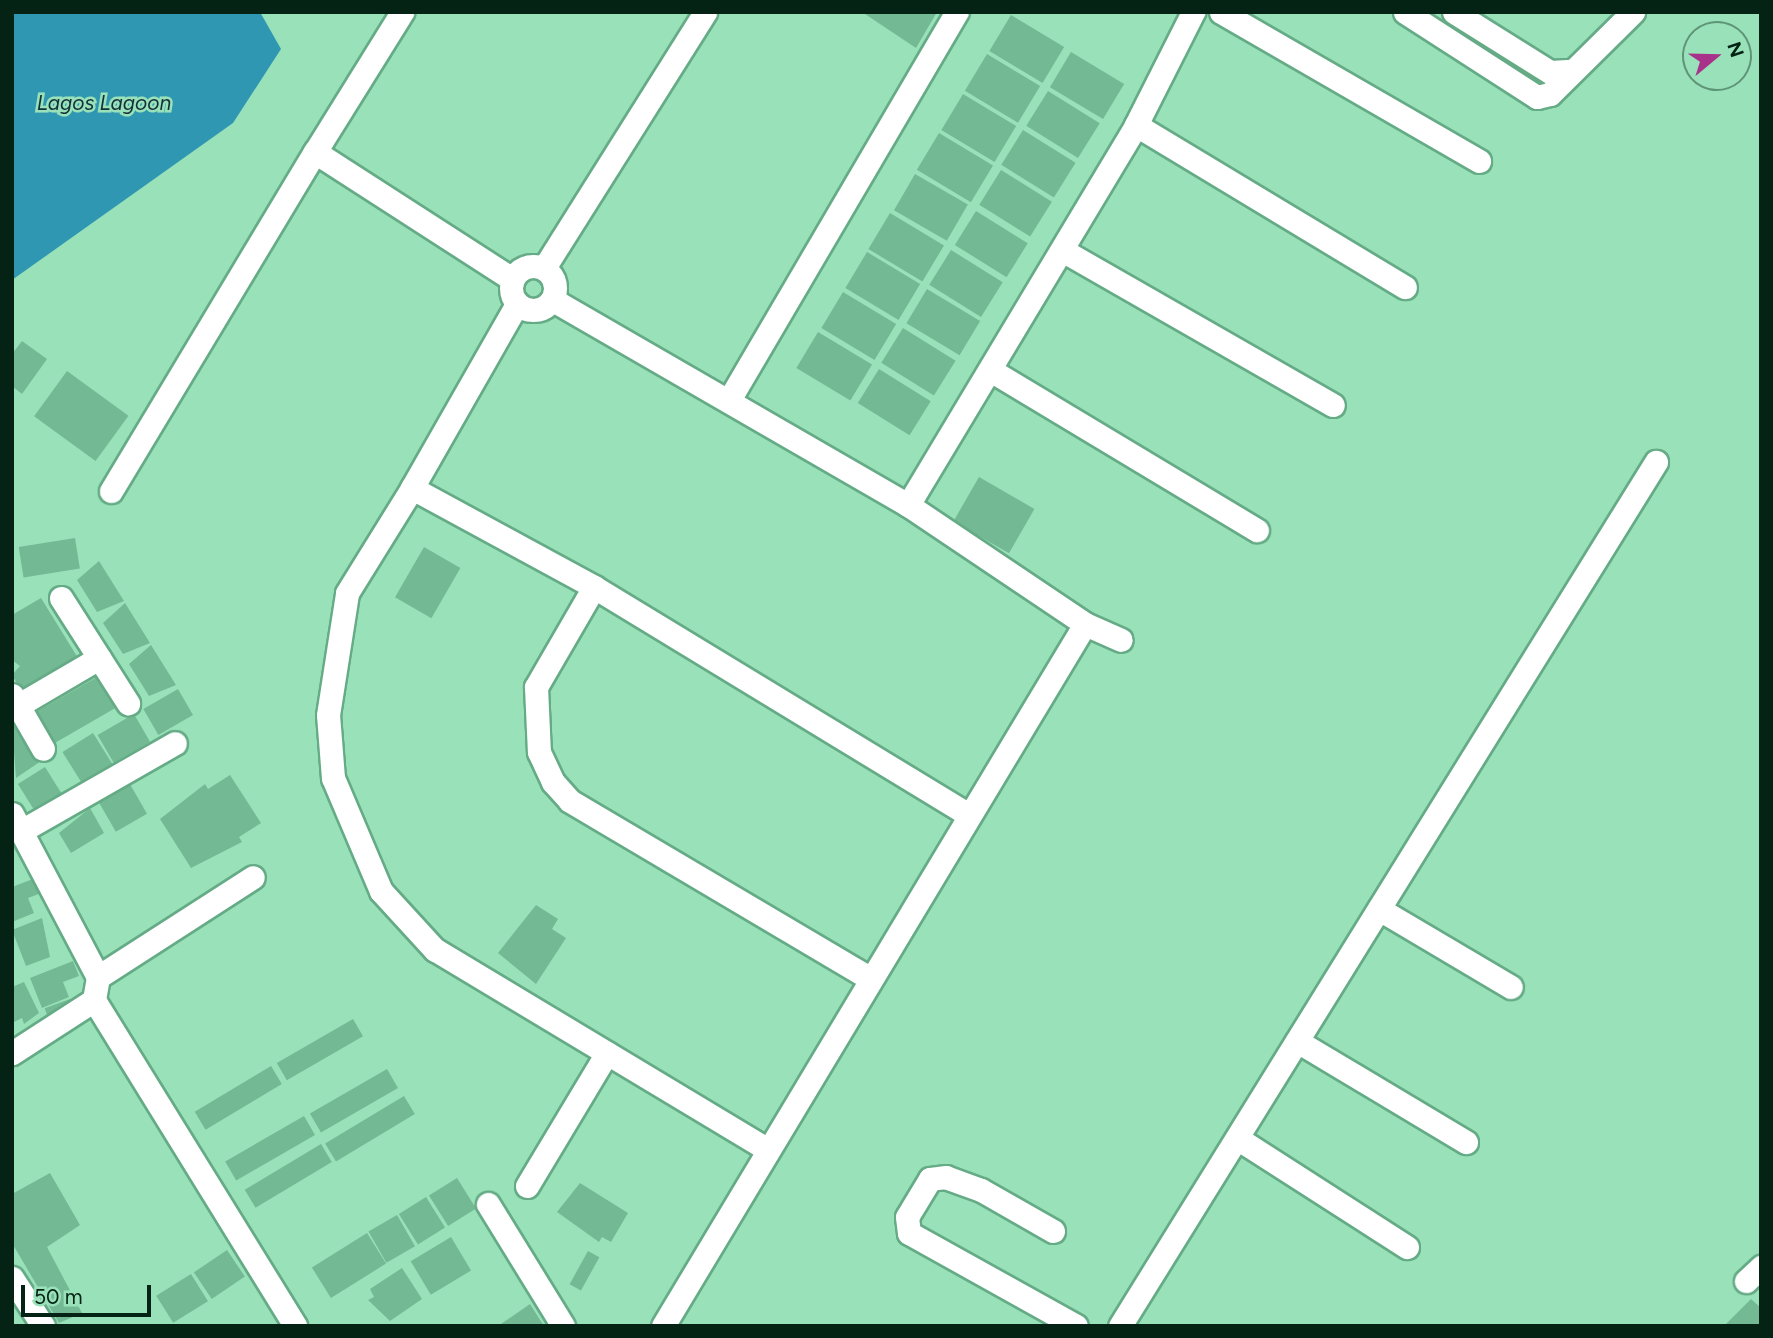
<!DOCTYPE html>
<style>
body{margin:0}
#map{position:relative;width:1773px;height:1338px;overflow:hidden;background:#99e1b9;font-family:Figtree,sans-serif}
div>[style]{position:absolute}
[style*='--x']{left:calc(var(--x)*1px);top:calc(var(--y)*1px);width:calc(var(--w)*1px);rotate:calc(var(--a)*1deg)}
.water>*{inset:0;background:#3097b3}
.building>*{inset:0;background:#73ba94;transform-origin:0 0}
.roads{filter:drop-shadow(2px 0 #65ab86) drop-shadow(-2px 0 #65ab86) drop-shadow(0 2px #65ab86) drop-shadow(0 -2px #65ab86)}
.minor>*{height:23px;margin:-11.5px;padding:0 11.5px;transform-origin:11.5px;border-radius:11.5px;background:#fff}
.minor>.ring{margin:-11.5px;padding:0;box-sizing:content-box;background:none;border:23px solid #fff;border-radius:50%}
span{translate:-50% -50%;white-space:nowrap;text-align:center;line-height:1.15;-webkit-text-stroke:5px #99e1b9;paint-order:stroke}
.water-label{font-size:21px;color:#13313a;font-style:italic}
.frame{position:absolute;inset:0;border:14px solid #052315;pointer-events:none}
.north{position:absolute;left:1682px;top:21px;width:70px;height:70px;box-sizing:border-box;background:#99e1b9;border:2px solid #5e9577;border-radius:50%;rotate:71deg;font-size:19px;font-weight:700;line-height:28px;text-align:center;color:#052315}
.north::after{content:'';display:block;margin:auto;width:24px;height:32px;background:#a8328a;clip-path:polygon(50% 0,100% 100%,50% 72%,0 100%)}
.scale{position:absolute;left:21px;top:1285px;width:130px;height:32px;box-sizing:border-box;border:4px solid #052315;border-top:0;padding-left:9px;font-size:21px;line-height:24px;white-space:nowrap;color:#052315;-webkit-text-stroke:5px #99e1b9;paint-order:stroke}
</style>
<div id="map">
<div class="water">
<i style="clip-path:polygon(12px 12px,260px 12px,281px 49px,233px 123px,12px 280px)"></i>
</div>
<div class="building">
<i style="clip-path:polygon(862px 12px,937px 12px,916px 48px)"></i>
<i style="left:1011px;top:15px;width:62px;height:42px;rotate:31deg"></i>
<i style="left:1071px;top:52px;width:62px;height:41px;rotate:31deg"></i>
<i style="left:987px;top:54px;width:62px;height:43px;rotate:31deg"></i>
<i style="left:1048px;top:91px;width:61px;height:41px;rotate:32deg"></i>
<i style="left:963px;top:94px;width:62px;height:42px;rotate:31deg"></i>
<i style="left:1023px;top:130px;width:62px;height:41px;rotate:32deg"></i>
<i style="left:939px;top:133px;width:63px;height:43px;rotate:31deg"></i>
<i style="left:1001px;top:170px;width:60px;height:41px;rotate:32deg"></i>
<i style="left:915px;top:174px;width:61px;height:42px;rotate:30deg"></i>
<i style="left:976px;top:211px;width:61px;height:40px;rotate:32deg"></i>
<i style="left:890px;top:213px;width:63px;height:42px;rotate:31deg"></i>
<i style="left:951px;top:250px;width:61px;height:41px;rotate:32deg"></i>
<i style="left:867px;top:252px;width:62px;height:42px;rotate:31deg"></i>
<i style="left:927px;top:289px;width:62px;height:40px;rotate:31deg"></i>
<i style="left:843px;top:292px;width:62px;height:42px;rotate:31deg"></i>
<i style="left:903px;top:328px;width:62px;height:41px;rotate:32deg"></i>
<i style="left:818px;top:332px;width:63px;height:42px;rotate:31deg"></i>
<i style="clip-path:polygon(22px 341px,47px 359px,22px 394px,12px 386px,12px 354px)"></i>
<i style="left:879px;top:369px;width:61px;height:40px;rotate:32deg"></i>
<i style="left:67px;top:371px;width:76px;height:56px;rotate:36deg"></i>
<i style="left:979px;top:477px;width:64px;height:51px;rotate:30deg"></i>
<i style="left:75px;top:538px;width:31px;height:57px;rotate:81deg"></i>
<i style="left:424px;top:547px;width:42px;height:58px;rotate:30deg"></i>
<i style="clip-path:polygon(99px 561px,124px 601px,97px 612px,77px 580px)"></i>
<i style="clip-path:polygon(41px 598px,78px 658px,22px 692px,12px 675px,20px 666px,12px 660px,12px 615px)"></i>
<i style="clip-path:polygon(125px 603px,150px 643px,123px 654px,103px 623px)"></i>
<i style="clip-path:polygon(151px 645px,176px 685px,149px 696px,129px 664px)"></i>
<i style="left:97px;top:677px;width:36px;height:69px;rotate:60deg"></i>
<i style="left:178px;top:689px;width:30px;height:40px;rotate:60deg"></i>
<i style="left:134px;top:714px;width:32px;height:42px;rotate:60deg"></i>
<i style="clip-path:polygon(19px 721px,44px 759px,16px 778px,12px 725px)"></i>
<i style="left:93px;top:733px;width:39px;height:36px;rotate:58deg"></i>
<i style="left:45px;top:767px;width:34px;height:32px;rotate:58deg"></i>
<i style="clip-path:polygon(230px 775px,261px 823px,239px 837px,242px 842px,191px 868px,160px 819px,205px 784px,208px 789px)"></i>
<i style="left:127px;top:779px;width:40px;height:36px;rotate:60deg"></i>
<i style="clip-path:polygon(90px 808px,104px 833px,71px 853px,59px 833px)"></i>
<i style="clip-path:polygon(38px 877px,44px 892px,28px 898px,34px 913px,12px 922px,12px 887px)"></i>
<i style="clip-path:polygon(536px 905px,558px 919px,552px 929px,566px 938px,536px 984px,498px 953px)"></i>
<i style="clip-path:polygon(42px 918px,50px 957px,26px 966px,12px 930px)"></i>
<i style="clip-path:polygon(73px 961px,79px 976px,63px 982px,69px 997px,42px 1008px,30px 978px)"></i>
<i style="clip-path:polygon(24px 982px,39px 1013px,24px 1024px,22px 1018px,12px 1023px,12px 987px)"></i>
<i style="left:70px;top:999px;width:12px;height:27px;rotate:70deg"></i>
<i style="left:353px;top:1019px;width:20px;height:88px;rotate:60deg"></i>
<i style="left:271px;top:1066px;width:21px;height:89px;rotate:59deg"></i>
<i style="left:387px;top:1069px;width:22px;height:89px;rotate:60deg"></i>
<i style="left:404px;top:1096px;width:21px;height:92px;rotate:59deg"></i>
<i style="left:304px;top:1116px;width:22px;height:91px;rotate:60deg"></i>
<i style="left:321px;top:1144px;width:21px;height:89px;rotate:59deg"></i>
<i style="clip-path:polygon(50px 1173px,80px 1225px,47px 1247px,82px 1313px,59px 1323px,12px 1243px,12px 1194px)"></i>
<i style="left:457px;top:1178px;width:36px;height:33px;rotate:58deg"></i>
<i style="clip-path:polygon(580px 1183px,628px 1213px,611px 1242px,602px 1237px,599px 1242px,557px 1212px)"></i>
<i style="left:426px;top:1197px;width:36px;height:32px;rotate:58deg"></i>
<i style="left:397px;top:1215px;width:36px;height:33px;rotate:60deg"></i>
<i style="left:367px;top:1233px;width:36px;height:65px;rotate:58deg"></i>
<i style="left:451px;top:1237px;width:39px;height:47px;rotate:59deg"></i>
<i style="left:227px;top:1250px;width:32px;height:40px;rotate:56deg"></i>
<i style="left:588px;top:1251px;width:13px;height:38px;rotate:29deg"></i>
<i style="clip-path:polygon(402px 1268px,422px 1299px,390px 1321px,368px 1300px,374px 1297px,370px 1289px)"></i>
<i style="left:191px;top:1274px;width:32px;height:41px;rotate:58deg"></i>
<i style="clip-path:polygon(1751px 1299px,1761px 1308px,1761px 1326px,1724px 1326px)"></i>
<i style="clip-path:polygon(530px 1304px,544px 1326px,498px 1326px)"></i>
</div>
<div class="roads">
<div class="minor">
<i style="--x:1221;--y:12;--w:298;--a:30"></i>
<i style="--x:1405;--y:12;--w:157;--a:32.8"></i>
<i style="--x:1537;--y:97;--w:13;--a:-13"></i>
<i style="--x:1550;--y:94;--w:117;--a:-44.7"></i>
<i style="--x:1454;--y:12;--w:113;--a:32"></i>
<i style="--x:1550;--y:72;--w:22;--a:-3"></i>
<i style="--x:1136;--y:125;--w:314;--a:31.1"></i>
<i style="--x:315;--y:152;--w:165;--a:-58.1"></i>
<i style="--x:1062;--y:250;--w:312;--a:29.8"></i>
<i class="ring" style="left:511px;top:266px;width:21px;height:21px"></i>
<i style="--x:544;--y:268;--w:302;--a:-57.8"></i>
<i style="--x:553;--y:300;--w:410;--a:30"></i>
<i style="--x:908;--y:505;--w:213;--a:33.9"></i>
<i style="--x:1085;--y:624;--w:39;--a:24"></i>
<i style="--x:992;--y:371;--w:309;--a:31"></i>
<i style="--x:729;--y:400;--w:450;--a:-59.6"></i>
<i style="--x:412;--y:488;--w:212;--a:-60.3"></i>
<i style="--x:111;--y:491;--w:396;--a:-59"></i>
<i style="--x:315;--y:152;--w:234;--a:32.8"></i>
<i style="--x:908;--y:505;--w:443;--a:-59"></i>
<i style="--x:1136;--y:125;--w:127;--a:-63.2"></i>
<i style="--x:594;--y:587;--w:116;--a:120.1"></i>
<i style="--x:536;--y:687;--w:65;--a:87.4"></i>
<i style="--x:539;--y:752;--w:33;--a:65"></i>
<i style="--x:553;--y:782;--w:25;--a:48"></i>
<i style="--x:570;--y:801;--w:346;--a:30.6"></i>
<i style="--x:61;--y:598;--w:125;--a:57.5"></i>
<i style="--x:12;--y:695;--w:62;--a:60.1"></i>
<i style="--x:12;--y:709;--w:101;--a:-30.4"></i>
<i style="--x:12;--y:814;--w:184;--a:62.2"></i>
<i style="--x:98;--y:977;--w:23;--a:100"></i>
<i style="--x:94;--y:1000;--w:98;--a:147.1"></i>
<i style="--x:21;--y:831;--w:177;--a:-29.7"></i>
<i style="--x:1379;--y:909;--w:153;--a:30.6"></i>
<i style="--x:98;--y:977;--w:184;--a:-32.8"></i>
<i style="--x:94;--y:1000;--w:383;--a:58.3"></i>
<i style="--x:1297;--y:1041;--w:197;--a:30.9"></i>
<i style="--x:1237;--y:1138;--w:202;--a:32.7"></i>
<i style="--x:765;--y:1148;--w:385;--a:-149"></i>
<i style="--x:435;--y:950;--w:80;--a:-132.5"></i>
<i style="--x:381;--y:891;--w:123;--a:-113"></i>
<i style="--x:333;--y:778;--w:63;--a:-94.5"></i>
<i style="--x:328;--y:715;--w:123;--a:-81.1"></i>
<i style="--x:347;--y:593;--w:123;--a:-58.2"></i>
<i style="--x:412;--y:488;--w:207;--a:28.5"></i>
<i style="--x:594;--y:587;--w:437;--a:31.3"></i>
<i style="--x:527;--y:1186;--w:155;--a:-59"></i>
<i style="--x:488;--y:1204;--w:143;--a:58.4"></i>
<i style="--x:1053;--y:1231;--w:83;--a:-150.3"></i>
<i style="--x:981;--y:1190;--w:37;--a:-160"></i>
<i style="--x:946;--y:1177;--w:16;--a:173"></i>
<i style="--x:930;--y:1179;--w:44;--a:121.2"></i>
<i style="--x:907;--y:1217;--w:16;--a:83"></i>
<i style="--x:909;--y:1233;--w:191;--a:29.1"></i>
<i style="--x:12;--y:1278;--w:57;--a:57.1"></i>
<i style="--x:1746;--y:1281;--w:21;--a:-43"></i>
<i style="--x:663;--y:1326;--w:819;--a:-58.99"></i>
<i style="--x:1120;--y:1326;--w:1017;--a:-58.19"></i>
</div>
</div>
<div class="water-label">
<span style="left:104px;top:103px">Lagos Lagoon</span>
</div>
<div class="frame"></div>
<div class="north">N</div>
<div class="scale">50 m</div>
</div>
